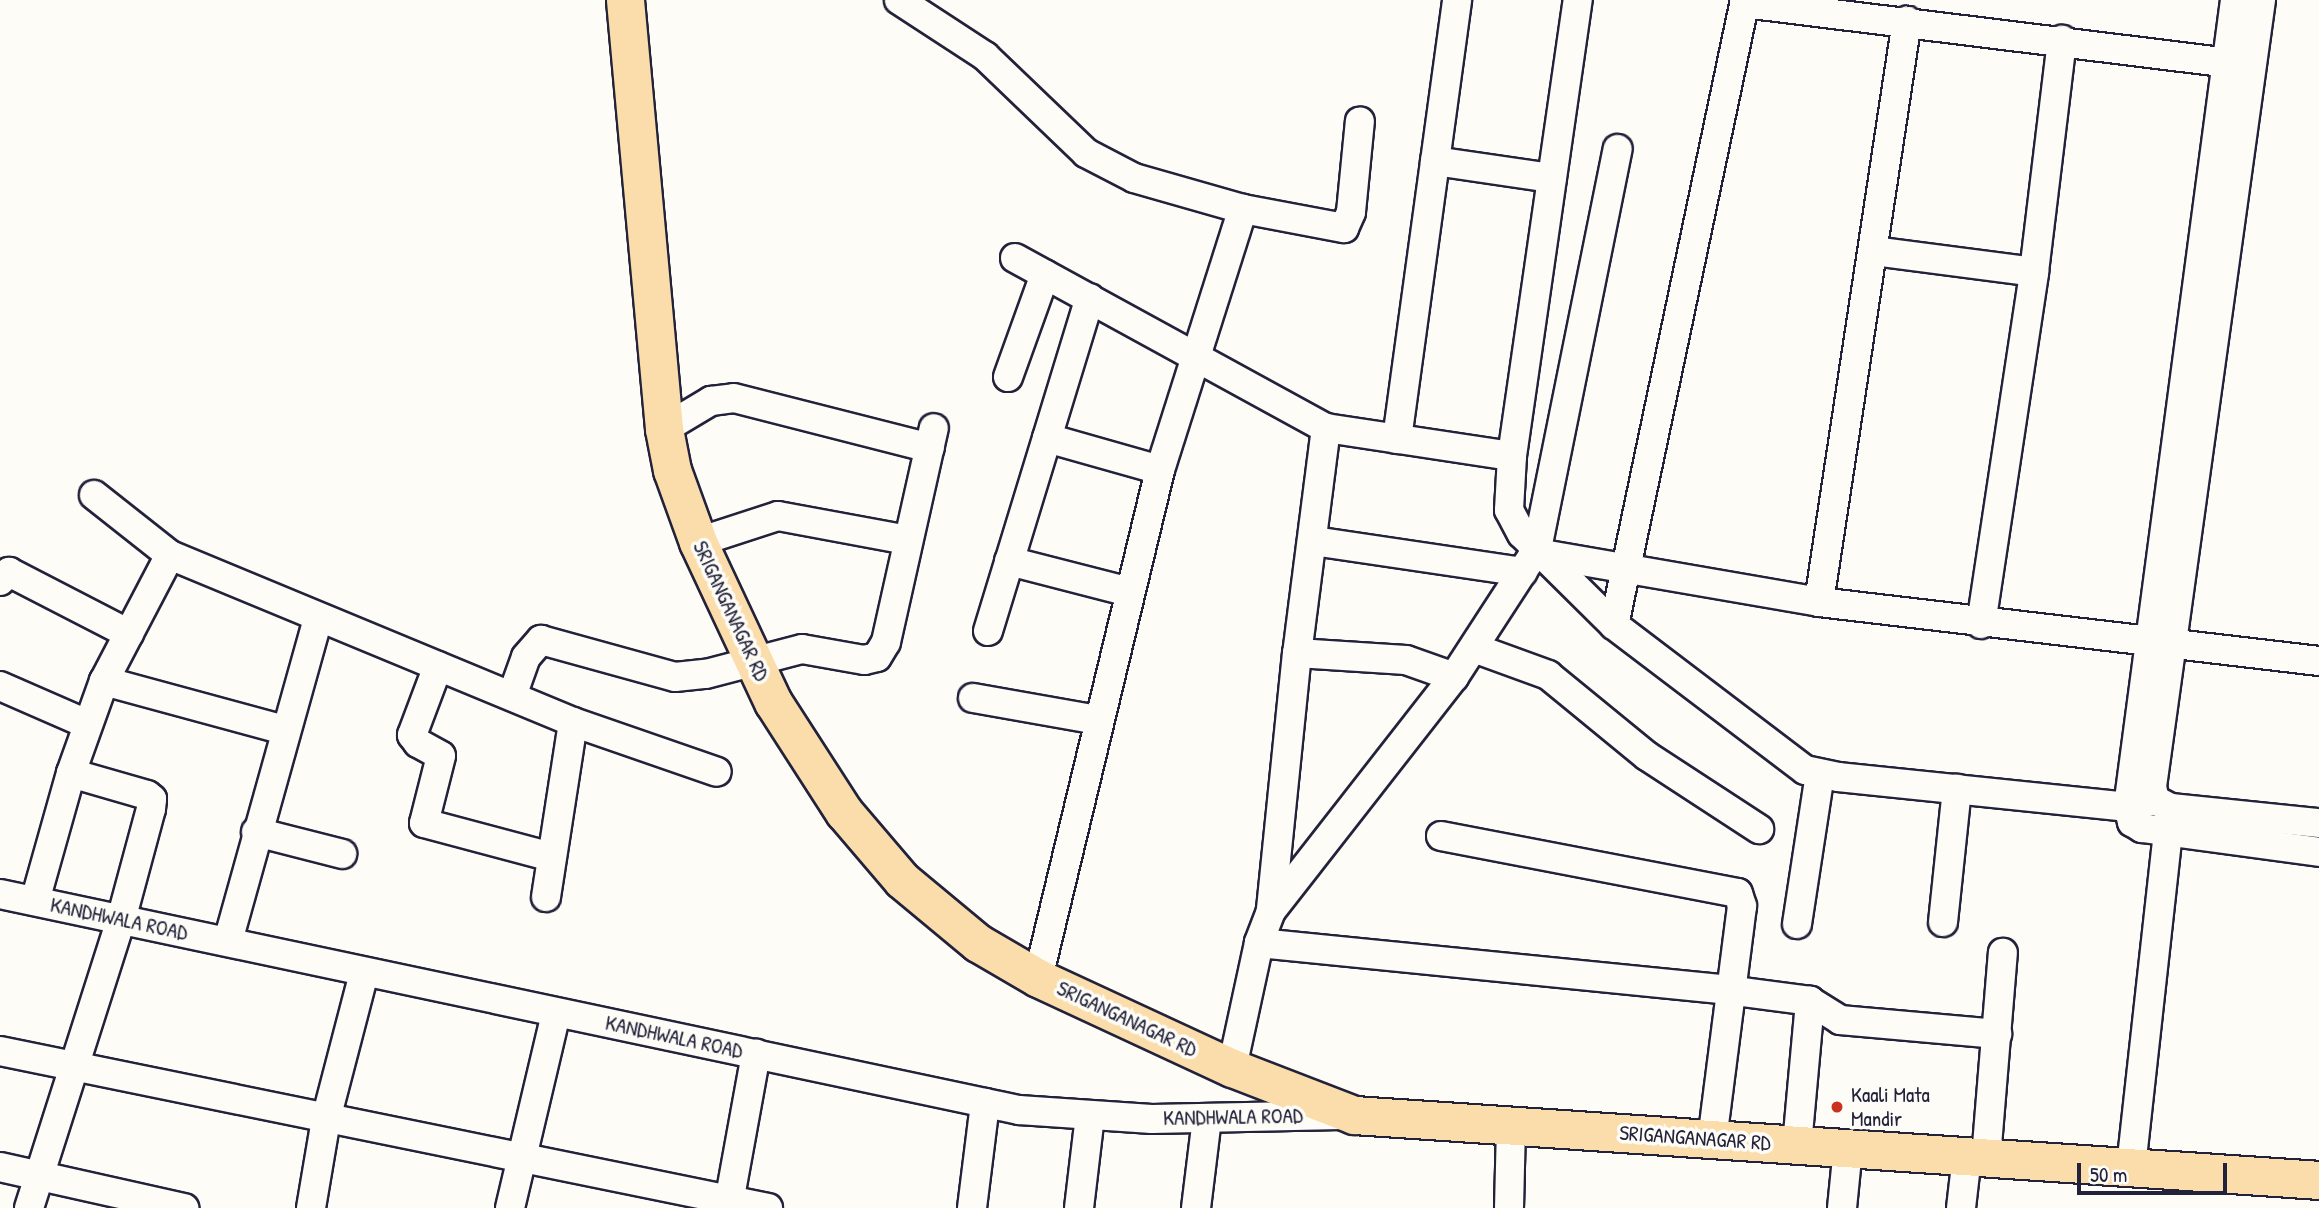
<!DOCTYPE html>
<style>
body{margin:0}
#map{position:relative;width:2319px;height:1208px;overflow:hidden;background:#fdfcf7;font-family:"Patrick Hand",sans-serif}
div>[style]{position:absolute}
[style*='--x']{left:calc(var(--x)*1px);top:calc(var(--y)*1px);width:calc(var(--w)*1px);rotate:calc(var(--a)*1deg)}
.roads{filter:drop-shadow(2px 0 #22223b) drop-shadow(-2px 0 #22223b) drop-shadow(0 2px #22223b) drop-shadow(0 -2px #22223b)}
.minor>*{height:28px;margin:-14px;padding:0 14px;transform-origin:14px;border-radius:14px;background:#fdfcf7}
.major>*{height:37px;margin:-18.5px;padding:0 18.5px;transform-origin:18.5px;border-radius:18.5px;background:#fbddab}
.dots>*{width:19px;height:19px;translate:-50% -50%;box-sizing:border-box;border:4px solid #fdfcf7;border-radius:50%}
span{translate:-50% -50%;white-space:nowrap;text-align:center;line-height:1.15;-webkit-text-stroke:7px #fdfcf7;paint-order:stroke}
.street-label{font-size:21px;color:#22223b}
.poi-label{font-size:21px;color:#22223b}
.left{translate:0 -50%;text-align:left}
.scale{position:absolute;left:2077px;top:1163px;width:150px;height:32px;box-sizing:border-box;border:4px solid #22223b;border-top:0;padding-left:9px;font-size:21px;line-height:24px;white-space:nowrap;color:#22223b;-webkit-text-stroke:5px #fdfcf7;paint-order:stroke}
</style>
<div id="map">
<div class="roads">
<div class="minor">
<i style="--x:899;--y:0;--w:103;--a:33.1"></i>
<i style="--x:985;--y:56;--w:140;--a:43.8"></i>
<i style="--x:1086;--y:153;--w:54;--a:27.5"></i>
<i style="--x:1134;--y:178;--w:113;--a:15.9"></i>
<i style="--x:1243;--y:209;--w:103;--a:10.7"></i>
<i style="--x:1344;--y:228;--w:17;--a:-66"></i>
<i style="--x:1351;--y:212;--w:91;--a:-84.4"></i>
<i style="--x:2235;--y:0;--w:814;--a:97.55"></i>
<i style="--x:2128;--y:807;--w:16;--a:75"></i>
<i style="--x:2132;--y:822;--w:12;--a:31"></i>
<i style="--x:2142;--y:828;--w:179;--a:7.7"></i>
<i style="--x:2261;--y:0;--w:795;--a:97.89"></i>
<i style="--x:2152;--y:787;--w:13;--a:77"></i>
<i style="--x:2155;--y:800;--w:18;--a:27"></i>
<i style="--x:2171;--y:808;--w:149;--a:5.8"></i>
<i style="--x:1744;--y:3;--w:506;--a:7.04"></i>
<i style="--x:1435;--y:161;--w:118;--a:8.3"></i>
<i style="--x:1873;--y:251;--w:162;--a:7.4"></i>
<i style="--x:1015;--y:258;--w:354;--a:28.7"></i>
<i style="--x:1326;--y:428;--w:227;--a:97.3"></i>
<i style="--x:1297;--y:653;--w:259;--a:95.8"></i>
<i style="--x:1271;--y:911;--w:34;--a:111"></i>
<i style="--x:1259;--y:943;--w:128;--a:102.2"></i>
<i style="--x:1008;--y:377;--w:109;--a:-70.2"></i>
<i style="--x:1326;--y:428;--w:188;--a:8.6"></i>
<i style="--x:1512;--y:456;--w:54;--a:93.2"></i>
<i style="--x:1509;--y:510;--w:27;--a:62"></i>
<i style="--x:1522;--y:534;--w:129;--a:44.7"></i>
<i style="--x:1614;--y:625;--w:240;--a:37.2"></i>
<i style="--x:1805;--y:770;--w:34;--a:12"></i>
<i style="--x:1838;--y:777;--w:292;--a:5.9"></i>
<i style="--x:2128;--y:807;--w:28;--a:-15"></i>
<i style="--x:664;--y:429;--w:55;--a:-30.8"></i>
<i style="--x:711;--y:401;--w:23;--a:-7"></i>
<i style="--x:734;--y:398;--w:202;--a:14.3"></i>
<i style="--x:1047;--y:438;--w:117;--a:15.8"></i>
<i style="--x:1397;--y:439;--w:443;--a:-82.2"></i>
<i style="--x:1512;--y:456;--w:461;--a:-81.8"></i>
<i style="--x:94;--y:495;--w:97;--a:38.3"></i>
<i style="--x:170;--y:555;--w:436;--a:22.5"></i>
<i style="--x:573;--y:722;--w:152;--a:19.1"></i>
<i style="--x:1313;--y:541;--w:212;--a:8.4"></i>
<i style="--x:698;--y:542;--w:84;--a:-18"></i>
<i style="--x:778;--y:516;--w:131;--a:10.5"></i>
<i style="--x:1542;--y:554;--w:281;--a:9.8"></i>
<i style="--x:1819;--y:602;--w:503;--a:6.73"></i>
<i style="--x:1009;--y:561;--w:125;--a:14.4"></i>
<i style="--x:0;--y:581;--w:13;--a:-45"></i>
<i style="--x:9;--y:572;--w:135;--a:27.3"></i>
<i style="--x:1819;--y:602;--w:588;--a:-81.39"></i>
<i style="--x:1981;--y:624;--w:356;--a:-81.4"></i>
<i style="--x:2034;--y:272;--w:234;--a:-83.1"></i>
<i style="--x:1614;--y:625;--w:639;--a:-78.16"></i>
<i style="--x:988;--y:631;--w:348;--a:-73"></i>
<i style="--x:1474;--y:648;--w:79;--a:20"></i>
<i style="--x:1548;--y:675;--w:128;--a:39.3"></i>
<i style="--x:1647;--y:756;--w:134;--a:33.1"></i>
<i style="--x:1297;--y:653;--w:109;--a:3.7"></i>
<i style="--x:1406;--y:660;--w:51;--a:19.5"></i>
<i style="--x:438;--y:666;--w:74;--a:110.6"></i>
<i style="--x:412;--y:735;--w:10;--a:53"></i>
<i style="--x:418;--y:743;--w:26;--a:29"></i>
<i style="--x:441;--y:756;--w:69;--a:104.2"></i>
<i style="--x:424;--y:823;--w:132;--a:14.9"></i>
<i style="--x:104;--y:681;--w:187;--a:15.2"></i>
<i style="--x:0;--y:686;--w:95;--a:23.6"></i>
<i style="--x:512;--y:696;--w:41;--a:-70.3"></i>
<i style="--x:526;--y:657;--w:23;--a:-49"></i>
<i style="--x:541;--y:640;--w:139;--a:15.4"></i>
<i style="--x:675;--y:677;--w:31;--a:-6"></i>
<i style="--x:706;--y:674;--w:99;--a:-14.6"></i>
<i style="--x:802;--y:649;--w:63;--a:10.1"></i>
<i style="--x:864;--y:660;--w:13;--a:-13"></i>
<i style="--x:877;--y:657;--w:17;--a:-59"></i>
<i style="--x:886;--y:642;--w:219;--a:-77.4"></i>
<i style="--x:973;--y:698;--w:127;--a:10"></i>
<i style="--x:256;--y:832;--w:89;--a:14.3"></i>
<i style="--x:1441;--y:836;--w:302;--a:10.9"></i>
<i style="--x:1738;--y:893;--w:14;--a:73"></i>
<i style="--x:1742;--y:906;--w:236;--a:97.3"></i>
<i style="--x:0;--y:894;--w:1042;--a:11.97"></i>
<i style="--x:1019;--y:1110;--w:133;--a:3.9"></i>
<i style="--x:1152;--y:1119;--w:189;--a:-1.2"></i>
<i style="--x:546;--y:897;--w:177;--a:-81.2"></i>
<i style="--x:35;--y:901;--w:133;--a:-74.3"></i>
<i style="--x:71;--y:773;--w:98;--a:-70.3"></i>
<i style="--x:104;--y:681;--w:142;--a:-62.4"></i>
<i style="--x:1271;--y:911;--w:297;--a:-52"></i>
<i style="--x:1454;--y:677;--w:153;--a:-57"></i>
<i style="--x:1537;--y:549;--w:408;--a:-78.6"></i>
<i style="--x:1943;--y:922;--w:134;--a:-84"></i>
<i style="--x:1797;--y:924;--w:152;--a:-81.3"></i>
<i style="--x:228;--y:941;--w:335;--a:-74.4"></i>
<i style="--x:1259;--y:943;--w:471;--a:5.7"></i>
<i style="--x:1728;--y:990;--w:83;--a:7.6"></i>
<i style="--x:1810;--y:1001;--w:36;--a:32"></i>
<i style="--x:1840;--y:1020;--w:158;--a:5.1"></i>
<i style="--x:1038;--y:978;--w:522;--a:-76.5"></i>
<i style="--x:1160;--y:470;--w:274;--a:-72.4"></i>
<i style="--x:0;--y:1051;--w:784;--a:11.55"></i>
<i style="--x:1797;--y:1145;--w:145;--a:-84.8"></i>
<i style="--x:1986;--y:1158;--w:206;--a:-85.3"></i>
<i style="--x:0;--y:1167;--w:189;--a:12.6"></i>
<i style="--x:2131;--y:1167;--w:354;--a:-83.7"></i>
<i style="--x:29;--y:1208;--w:302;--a:-72.3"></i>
<i style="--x:121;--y:920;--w:115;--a:-74.9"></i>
<i style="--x:151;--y:809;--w:10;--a:-84"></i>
<i style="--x:152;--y:799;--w:6;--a:-141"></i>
<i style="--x:147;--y:795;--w:79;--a:-163.9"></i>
<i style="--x:311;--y:1208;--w:90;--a:-80.4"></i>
<i style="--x:326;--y:1119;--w:151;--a:-75.4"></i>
<i style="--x:510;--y:1208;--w:200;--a:-76.7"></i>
<i style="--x:728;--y:1208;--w:157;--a:-79.7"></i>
<i style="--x:972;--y:1208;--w:106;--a:-82.9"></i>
<i style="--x:1079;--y:1208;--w:93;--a:-83.2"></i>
<i style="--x:1196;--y:1208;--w:90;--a:-83"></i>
<i style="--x:1509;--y:1208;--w:81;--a:-88.6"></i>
<i style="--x:1842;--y:1208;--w:60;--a:-84.3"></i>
<i style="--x:1961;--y:1208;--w:52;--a:-83.4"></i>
</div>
<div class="major">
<i style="--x:625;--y:0;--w:431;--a:84.8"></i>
<i style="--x:664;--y:429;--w:42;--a:79"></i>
<i style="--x:672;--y:470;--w:77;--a:70.1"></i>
<i style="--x:698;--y:542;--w:177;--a:64.9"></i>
<i style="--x:773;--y:702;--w:131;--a:57.2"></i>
<i style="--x:844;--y:812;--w:89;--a:49.5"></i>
<i style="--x:902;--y:880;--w:99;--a:39.7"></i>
<i style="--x:978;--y:943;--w:69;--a:30.3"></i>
<i style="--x:1038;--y:978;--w:214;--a:24.9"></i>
<i style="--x:1232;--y:1068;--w:131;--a:21.1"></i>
<i style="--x:1354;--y:1115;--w:967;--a:3.85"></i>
</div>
</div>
<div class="dots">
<i style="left:1837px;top:1107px;background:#c8321e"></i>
</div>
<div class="street-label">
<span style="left:731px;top:611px;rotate:65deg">SRIGANGANAGAR RD</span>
<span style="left:119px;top:919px;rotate:12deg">KANDHWALA ROAD</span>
<span style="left:1127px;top:1019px;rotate:25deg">SRIGANGANAGAR RD</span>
<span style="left:674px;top:1037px;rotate:12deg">KANDHWALA ROAD</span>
<span style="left:1233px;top:1117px;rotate:-1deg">KANDHWALA ROAD</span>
<span style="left:1695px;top:1138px;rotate:4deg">SRIGANGANAGAR RD</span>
</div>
<div class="poi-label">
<span class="left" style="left:1851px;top:1107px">Kaali Mata<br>Mandir</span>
</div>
<div class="scale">50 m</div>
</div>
